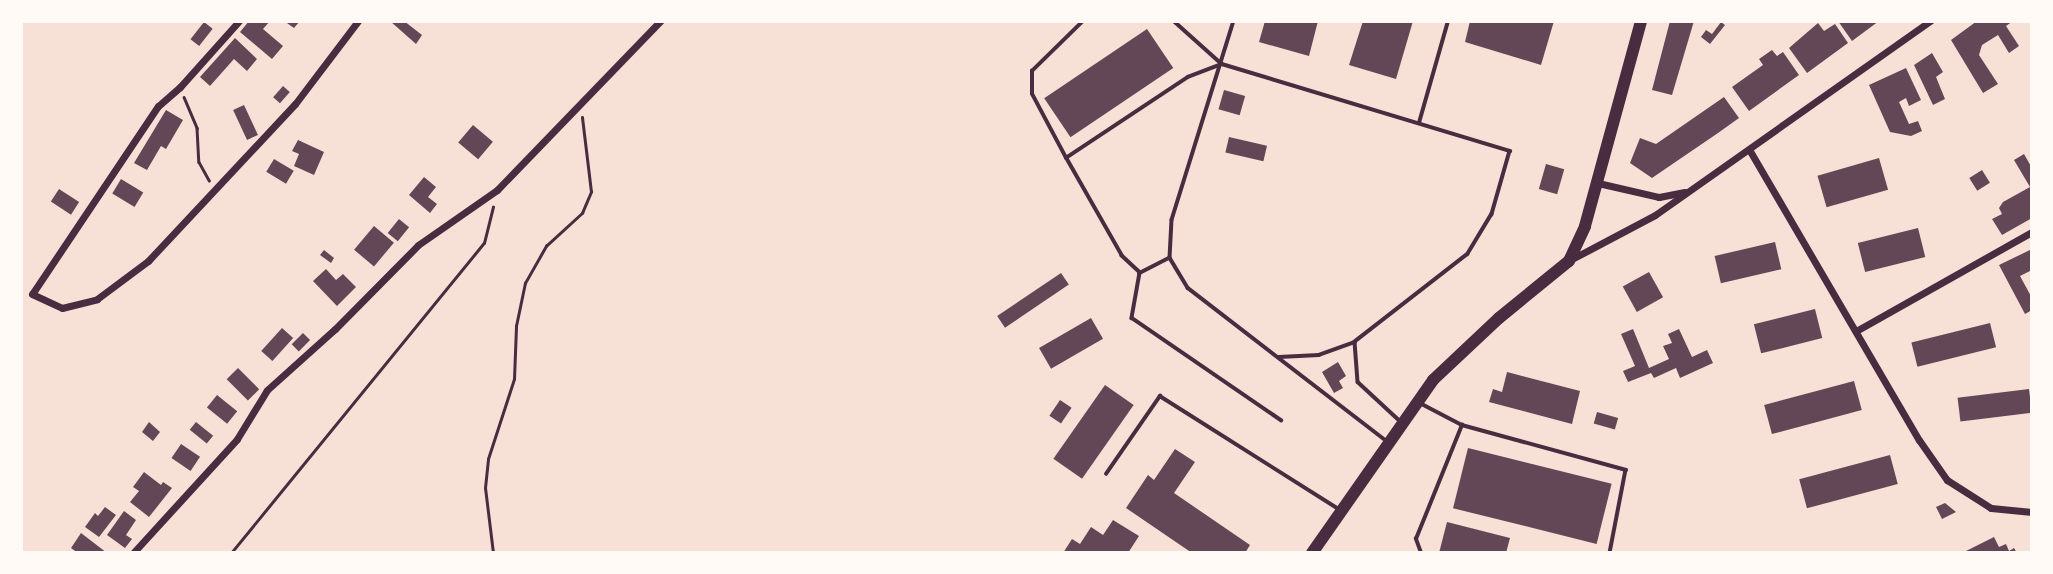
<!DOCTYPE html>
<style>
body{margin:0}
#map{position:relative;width:2053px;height:574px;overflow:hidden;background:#f7e1d7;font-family:Merriweather,serif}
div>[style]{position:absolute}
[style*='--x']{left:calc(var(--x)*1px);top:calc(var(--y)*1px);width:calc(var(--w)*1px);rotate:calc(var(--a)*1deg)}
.building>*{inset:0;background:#644757;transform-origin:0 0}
.path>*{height:2.5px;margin:-1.25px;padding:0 1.25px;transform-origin:1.25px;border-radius:1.25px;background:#4a2c40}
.service>*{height:3.5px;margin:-1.75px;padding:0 1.75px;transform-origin:1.75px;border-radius:1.75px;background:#4a2c40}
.minor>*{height:7px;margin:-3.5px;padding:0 3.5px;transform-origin:3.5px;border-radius:3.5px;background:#4a2c40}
.primary>*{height:12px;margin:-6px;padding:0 6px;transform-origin:6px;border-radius:6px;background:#4a2c40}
span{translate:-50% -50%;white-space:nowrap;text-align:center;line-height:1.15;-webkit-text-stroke:5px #fffaf5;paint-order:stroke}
.frame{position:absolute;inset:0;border:23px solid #fffaf5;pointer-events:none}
</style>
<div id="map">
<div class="building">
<i style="clip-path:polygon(249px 21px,270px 21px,263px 29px,283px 46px,272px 59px,240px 32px)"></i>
<i style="clip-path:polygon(284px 21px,300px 21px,294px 28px)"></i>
<i style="clip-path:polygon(390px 21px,404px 21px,422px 35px,416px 44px)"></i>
<i style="clip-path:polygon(1265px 21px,1318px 21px,1309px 56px,1259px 42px)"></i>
<i style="clip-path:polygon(1363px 21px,1413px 21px,1396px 79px,1349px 65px)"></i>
<i style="clip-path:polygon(1470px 21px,1554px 21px,1541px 65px,1465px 42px)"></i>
<i style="clip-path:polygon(1670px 21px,1694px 21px,1672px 95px,1652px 90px)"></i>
<i style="clip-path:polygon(1838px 21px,1879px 21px,1852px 41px)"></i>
<i style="clip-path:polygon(1977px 21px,2013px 21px,2006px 26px,2019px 46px,2009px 53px,1998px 35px,1982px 45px,1979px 55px,1998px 84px,1983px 93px,1951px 40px)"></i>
<i style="left:204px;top:22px;width:11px;height:22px;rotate:38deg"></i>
<i style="clip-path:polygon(1721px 22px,1725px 25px,1710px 44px,1701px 37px,1706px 30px,1712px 34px)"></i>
<i style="clip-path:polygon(1818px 23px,1824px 31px,1835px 24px,1848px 43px,1807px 73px,1789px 48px)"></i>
<i style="left:1147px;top:29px;width:47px;height:124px;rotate:56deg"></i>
<i style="clip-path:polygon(235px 38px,257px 59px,247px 71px,234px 59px,210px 86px,200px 77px)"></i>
<i style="clip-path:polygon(1772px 50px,1777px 56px,1783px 52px,1799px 75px,1749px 111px,1732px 87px,1763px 65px,1759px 59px)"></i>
<i style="clip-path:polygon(1932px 53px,1943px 72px,1936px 77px,1945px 99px,1933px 105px,1914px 65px)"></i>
<i style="clip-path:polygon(1906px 68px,1921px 100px,1909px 106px,1906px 98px,1899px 102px,1909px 124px,1918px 121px,1922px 131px,1911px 136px,1890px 132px,1869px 85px)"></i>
<i style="left:283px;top:86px;width:9px;height:15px;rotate:41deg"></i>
<i style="left:1224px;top:90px;width:22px;height:20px;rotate:16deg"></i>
<i style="clip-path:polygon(1724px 97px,1739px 118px,1718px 133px,1652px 178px,1630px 163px,1640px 138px,1656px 144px)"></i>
<i style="left:244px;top:105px;width:33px;height:12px;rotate:65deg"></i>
<i style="clip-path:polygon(166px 110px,183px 120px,166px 149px,161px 146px,147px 170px,134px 163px)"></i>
<i style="left:473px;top:125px;width:26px;height:23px;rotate:40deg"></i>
<i style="left:1229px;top:137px;width:39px;height:16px;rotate:13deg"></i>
<i style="clip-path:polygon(298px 140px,324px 152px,314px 175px,294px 166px,299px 154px,292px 151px)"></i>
<i style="clip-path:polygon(2024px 154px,2032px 168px,2032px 218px,2002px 235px,1992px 219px,2002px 214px,1999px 208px,2003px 202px,2030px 187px,2014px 160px)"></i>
<i style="left:1879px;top:158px;width:33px;height:64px;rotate:74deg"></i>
<i style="left:274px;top:159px;width:23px;height:15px;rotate:31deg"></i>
<i style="left:1546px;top:164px;width:19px;height:26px;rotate:16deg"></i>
<i style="left:1982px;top:170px;width:15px;height:15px;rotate:58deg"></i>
<i style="clip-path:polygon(424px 177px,436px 187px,428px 197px,437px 204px,430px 213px,409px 195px)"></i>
<i style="left:121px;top:179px;width:26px;height:17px;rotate:31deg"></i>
<i style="left:59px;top:189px;width:24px;height:15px;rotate:33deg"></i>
<i style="left:399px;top:219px;width:13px;height:18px;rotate:39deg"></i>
<i style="left:374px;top:226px;width:26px;height:31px;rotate:40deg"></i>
<i style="left:1918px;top:228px;width:30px;height:62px;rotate:76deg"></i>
<i style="left:1775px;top:242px;width:28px;height:62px;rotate:77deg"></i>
<i style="clip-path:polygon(2032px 249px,2032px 270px,2020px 276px,2032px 298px,2032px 310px,2025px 314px,1999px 265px)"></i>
<i style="clip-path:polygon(324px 250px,334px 258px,331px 263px,320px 255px)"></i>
<i style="clip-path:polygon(326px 269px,336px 280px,343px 274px,356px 287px,337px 306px,313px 281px)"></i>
<i style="left:1649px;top:272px;width:29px;height:30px;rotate:61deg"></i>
<i style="left:1061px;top:273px;width:14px;height:77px;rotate:56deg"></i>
<i style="left:1815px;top:309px;width:30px;height:63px;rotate:76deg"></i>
<i style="left:1091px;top:318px;width:24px;height:60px;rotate:60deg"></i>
<i style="left:1990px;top:323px;width:25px;height:81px;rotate:76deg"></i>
<i style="left:282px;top:328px;width:15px;height:31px;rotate:42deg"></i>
<i style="clip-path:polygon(1633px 329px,1649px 368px,1669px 359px,1663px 346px,1672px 343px,1668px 334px,1679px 329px,1692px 357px,1707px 350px,1713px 363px,1680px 378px,1676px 368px,1654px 378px,1651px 373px,1628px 382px,1623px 371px,1635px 366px,1621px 334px)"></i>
<i style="left:303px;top:333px;width:10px;height:16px;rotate:45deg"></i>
<i style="clip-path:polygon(1338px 362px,1346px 376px,1339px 381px,1343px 388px,1334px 393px,1322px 372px)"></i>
<i style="left:238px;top:368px;width:30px;height:16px;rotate:45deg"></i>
<i style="clip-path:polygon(1507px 372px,1580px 391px,1572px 424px,1489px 402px,1493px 389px,1502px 392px)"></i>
<i style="left:1854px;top:381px;width:30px;height:93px;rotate:75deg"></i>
<i style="left:1105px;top:385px;width:35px;height:90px;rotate:35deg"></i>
<i style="left:2029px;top:389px;width:24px;height:72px;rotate:83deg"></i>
<i style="left:217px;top:395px;width:26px;height:16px;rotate:39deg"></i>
<i style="left:1060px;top:400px;width:14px;height:19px;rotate:34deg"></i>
<i style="left:1597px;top:412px;width:22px;height:12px;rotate:16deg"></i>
<i style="clip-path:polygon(149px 422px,160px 432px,153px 441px,142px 432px)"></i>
<i style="left:196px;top:422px;width:22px;height:10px;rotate:39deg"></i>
<i style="left:181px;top:444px;width:23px;height:17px;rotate:34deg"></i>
<i style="left:1468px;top:448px;width:148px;height:62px;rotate:14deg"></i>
<i style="clip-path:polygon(1175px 449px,1195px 462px,1174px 493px,1250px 545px,1245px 553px,1192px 553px,1126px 508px,1148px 475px,1154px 480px)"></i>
<i style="left:1890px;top:455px;width:30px;height:94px;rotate:75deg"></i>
<i style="clip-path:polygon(144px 472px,161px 485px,163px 482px,172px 488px,149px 517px,130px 502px,139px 491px,133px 487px)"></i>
<i style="clip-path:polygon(1945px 503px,1956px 512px,1942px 519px,1936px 507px)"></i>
<i style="clip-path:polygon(105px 507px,116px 515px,99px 537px,85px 527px,95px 513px,98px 516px)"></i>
<i style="clip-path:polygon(124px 511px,136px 520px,126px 535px,132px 539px,125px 548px,107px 535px)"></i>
<i style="clip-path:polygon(1113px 520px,1139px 536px,1128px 553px,1063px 553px,1072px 539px,1080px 544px,1091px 527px,1103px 535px)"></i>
<i style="clip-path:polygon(1447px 522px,1510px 538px,1506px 553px,1439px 553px)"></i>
<i style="clip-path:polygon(81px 533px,107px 553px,78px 553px,71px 548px)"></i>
<i style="clip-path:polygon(1994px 537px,1999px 547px,2006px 544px,2009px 551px,2014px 548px,2017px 553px,1962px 553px)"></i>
</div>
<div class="path">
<i style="--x:184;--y:97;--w:34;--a:67"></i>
<i style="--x:197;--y:128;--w:34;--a:87"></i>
<i style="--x:199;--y:162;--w:21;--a:61"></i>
<i style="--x:231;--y:553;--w:400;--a:-50.8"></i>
<i style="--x:484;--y:243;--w:37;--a:-76"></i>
<i style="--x:493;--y:553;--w:65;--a:-97"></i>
<i style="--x:485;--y:488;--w:29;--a:-84"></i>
<i style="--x:488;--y:459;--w:84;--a:-72"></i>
<i style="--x:514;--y:379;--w:53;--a:-87.8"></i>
<i style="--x:516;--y:326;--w:44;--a:-78.2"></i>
<i style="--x:525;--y:283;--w:43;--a:-60.4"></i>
<i style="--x:546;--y:246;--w:49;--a:-42.5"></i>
<i style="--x:582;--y:213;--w:23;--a:-67"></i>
<i style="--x:591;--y:192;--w:75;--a:-96.9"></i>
</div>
<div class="service">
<i style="--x:1174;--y:21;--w:64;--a:41.9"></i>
<i style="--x:1222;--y:64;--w:301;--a:16.8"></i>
<i style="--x:1510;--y:151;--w:66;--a:105.9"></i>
<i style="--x:1492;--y:214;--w:47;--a:121"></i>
<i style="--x:1468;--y:254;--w:143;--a:142.1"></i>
<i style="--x:1355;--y:342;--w:40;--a:85.7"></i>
<i style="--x:1358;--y:382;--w:57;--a:42.9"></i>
<i style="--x:1234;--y:21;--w:208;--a:107.3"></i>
<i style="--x:1172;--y:220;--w:38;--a:93"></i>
<i style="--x:1170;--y:258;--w:35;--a:59"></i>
<i style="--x:1188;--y:288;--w:252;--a:37.6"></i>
<i style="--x:1419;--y:123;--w:106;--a:-74.1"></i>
<i style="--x:1066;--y:158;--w:72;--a:-118"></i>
<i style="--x:1032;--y:94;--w:23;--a:-90"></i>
<i style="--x:1032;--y:71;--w:71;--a:-44.4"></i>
<i style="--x:1170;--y:258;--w:34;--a:153"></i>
<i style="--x:1140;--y:273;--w:46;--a:100.1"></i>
<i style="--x:1132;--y:318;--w:181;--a:34.4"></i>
<i style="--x:1140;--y:273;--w:25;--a:-137"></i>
<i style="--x:1122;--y:256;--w:113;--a:-119.7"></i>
<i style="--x:1066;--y:158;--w:146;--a:-33.6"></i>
<i style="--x:1188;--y:77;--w:36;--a:-21"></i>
<i style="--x:1279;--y:357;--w:40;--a:-2.9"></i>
<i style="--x:1319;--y:355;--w:38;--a:-20"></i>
<i style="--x:1420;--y:403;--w:47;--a:27.6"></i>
<i style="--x:1462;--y:425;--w:170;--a:15.3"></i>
<i style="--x:1626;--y:470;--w:85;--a:100.9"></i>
<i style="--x:1106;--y:474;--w:95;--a:-55.3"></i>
<i style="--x:1160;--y:396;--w:212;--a:32.3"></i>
<i style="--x:1421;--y:553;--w:15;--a:-110"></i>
<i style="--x:1416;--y:539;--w:123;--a:-68"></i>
</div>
<div class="minor">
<i style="--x:239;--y:21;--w:89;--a:131.8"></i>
<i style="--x:180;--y:87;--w:29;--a:139"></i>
<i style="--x:158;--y:106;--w:226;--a:123.8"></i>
<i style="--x:32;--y:294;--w:33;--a:25"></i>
<i style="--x:62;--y:308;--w:36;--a:-14"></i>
<i style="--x:97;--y:299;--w:64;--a:-36.7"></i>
<i style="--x:148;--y:261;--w:215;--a:-46.9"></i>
<i style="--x:295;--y:104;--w:104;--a:-52.8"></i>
<i style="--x:1750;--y:151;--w:335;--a:59.7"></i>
<i style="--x:1919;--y:440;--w:49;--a:55"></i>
<i style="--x:1947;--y:480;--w:52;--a:32.5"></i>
<i style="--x:1991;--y:508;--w:41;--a:5.6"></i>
<i style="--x:1598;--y:183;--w:63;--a:12.9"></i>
<i style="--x:1659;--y:197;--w:26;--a:-11"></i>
<i style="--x:1570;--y:260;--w:96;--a:-27.9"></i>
<i style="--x:1655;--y:215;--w:337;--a:-35.2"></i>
<i style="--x:1856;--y:331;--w:202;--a:-29.4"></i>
<i style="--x:133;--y:553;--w:154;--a:-47.6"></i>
<i style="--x:237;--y:439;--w:57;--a:-58.5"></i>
<i style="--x:267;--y:390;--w:91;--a:-41.9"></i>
<i style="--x:335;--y:329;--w:118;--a:-45.3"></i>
<i style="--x:418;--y:245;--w:96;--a:-34.8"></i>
<i style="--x:497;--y:190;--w:235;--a:-46"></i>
</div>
<div class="primary">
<i style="--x:1312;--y:553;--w:211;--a:-55"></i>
<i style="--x:1433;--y:380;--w:91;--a:-43.2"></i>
<i style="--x:1499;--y:318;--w:90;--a:-39.2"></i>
<i style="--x:1569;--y:261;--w:38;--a:-65"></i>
<i style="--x:1585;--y:226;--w:213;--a:-74.7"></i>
</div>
<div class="frame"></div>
</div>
